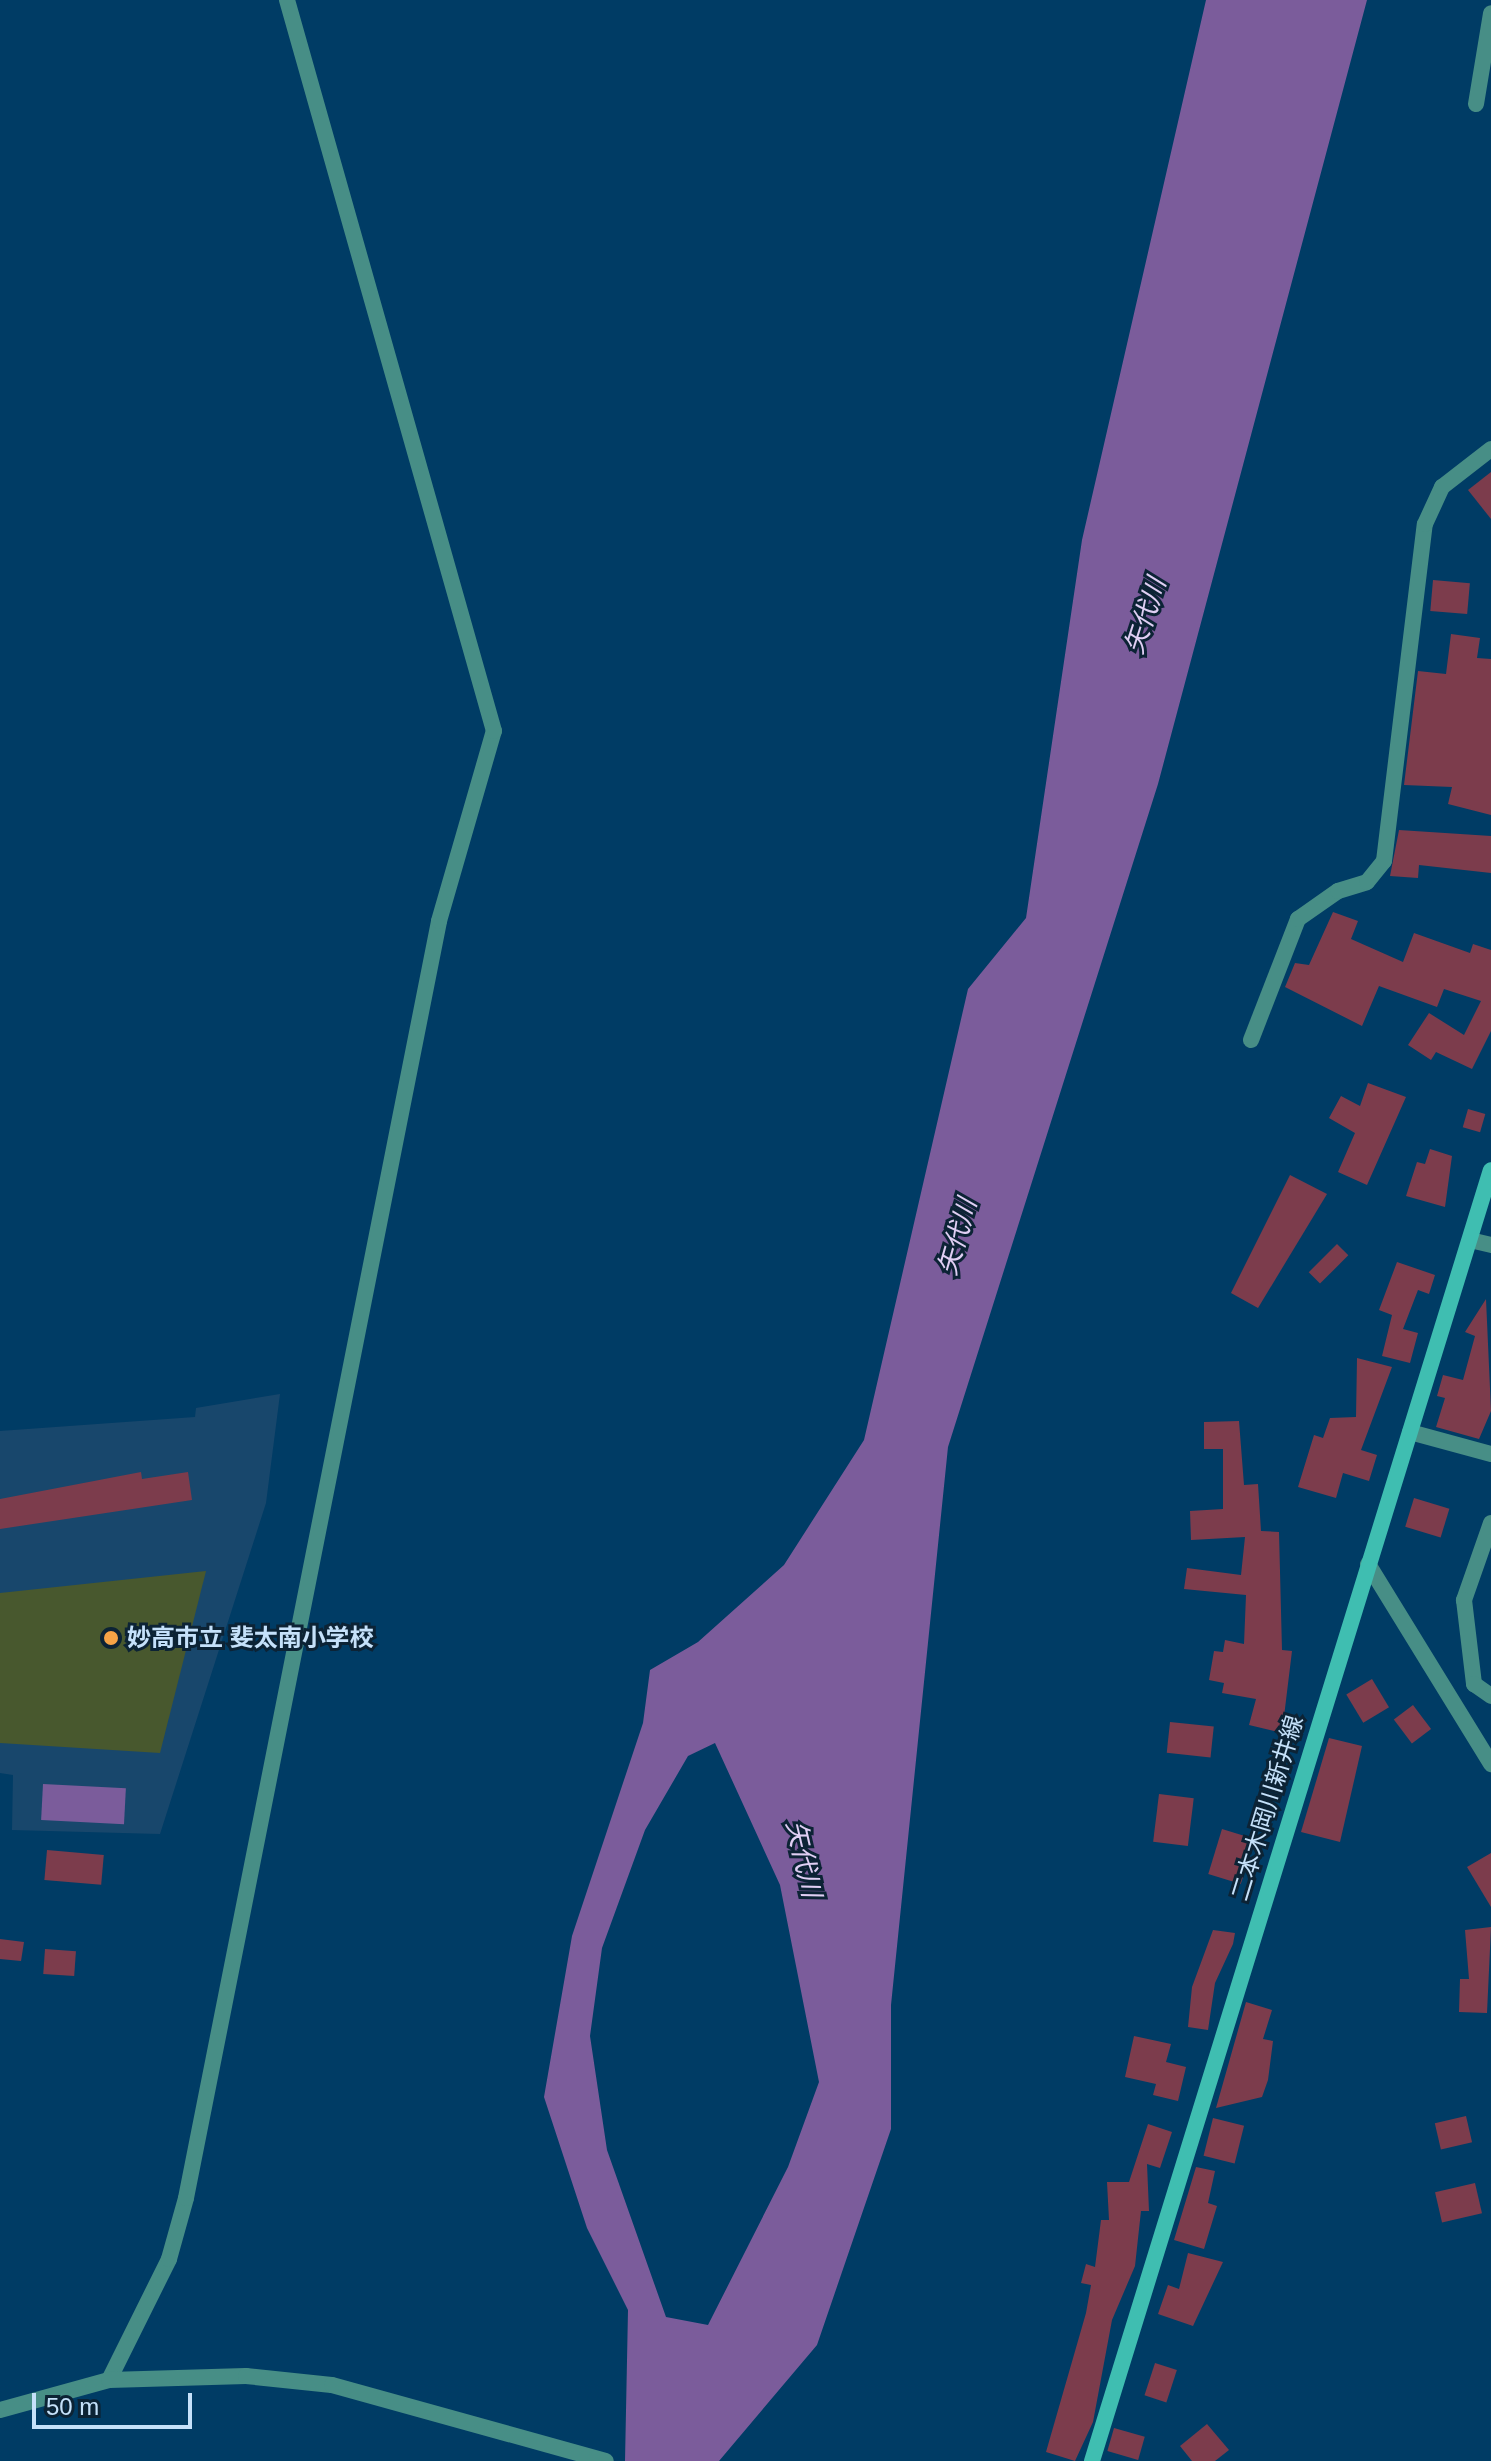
<!DOCTYPE html>
<meta charset="utf-8">
<style>
body{margin:0}
#map{position:relative;width:1491px;height:2461px;overflow:hidden;background:#003c65;font-family:Helvetica,"Noto Sans JP",sans-serif}
div>[style]{position:absolute}
[style*='--x']{left:calc(var(--x)*1px);top:calc(var(--y)*1px);width:calc(var(--w)*1px);rotate:calc(var(--a)*1deg)}
.built>*{inset:0;background:#18476c}
.green>*{inset:0;background:#48582e}
.water>*{inset:0;background:#7b5c9b;transform-origin:0 0}
.building>*{inset:0;background:#7c3c4c;transform-origin:0 0}
.minor>*{height:16px;margin:-8px;padding:0 8px;transform-origin:8px;border-radius:8px;background:#478e86}
.tertiary>*{height:16px;margin:-8px;padding:0 8px;transform-origin:8px;border-radius:8px;background:#478e86}
.secondary>*{height:16px;margin:-8px;padding:0 8px;transform-origin:8px;border-radius:8px;background:#3fbeb1}
.dots>*{width:22px;height:22px;translate:-50% -50%;box-sizing:border-box;border:4px solid #0c2335;border-radius:50%}
span{translate:-50% -50%;white-space:nowrap;text-align:center;line-height:1.15;-webkit-text-stroke:6px #0c2335;paint-order:stroke}
.poi-label{font-size:24px;color:#c5e1fa;font-weight:700}
.left{translate:0 -50%;text-align:left}
.street-label{font-size:24px;color:#c5e1fa}
.water-label{font-size:26px;color:#e0cff4;font-style:italic}
.scale{position:absolute;left:32px;top:2393px;width:160px;height:36px;box-sizing:border-box;border:4px solid #c5e1fa;border-top:0;padding-left:10px;font-size:24px;line-height:28px;white-space:nowrap;color:#c5e1fa;-webkit-text-stroke:6px #0c2335;paint-order:stroke}
</style>
<div id="map">
<div class="built">
<i style="clip-path:polygon(280px 1394px,266px 1503px,160px 1834px,12px 1830px,13px 1775px,0 1773px,0 1431px,195px 1417px,196px 1408px)"></i>
</div>
<div class="green">
<i style="clip-path:polygon(206px 1571px,160px 1753px,0 1743px,0 1593px)"></i>
</div>
<div class="water">
<i style="clip-path:polygon(evenodd,1206px 0,1367px 0,1158px 784px,948px 1447px,891px 2005px,891px 2129px,817px 2345px,719px 2461px,625px 2461px,628px 2310px,587px 2228px,544px 2097px,572px 1936px,643px 1723px,650px 1670px,698px 1642px,784px 1565px,864px 1440px,968px 989px,1026px 918px,1082px 540px,1206px 0,715px 1743px,780px 1885px,819px 2082px,788px 2167px,708px 2325px,666px 2317px,607px 2150px,590px 2036px,602px 1948px,645px 1830px,688px 1756px,715px 1743px)"></i>
<i style="left:43px;top:1784px;width:83px;height:36px;rotate:3deg"></i>
</div>
<div class="building">
<i style="clip-path:polygon(1491px 472px,1491px 519px,1468px 490px)"></i>
<i style="left:1433px;top:580px;width:37px;height:31px;rotate:5deg"></i>
<i style="clip-path:polygon(1451px 634px,1480px 638px,1477px 658px,1491px 659px,1491px 815px,1448px 804px,1452px 787px,1404px 785px,1418px 671px,1446px 674px)"></i>
<i style="clip-path:polygon(1399px 830px,1491px 836px,1491px 873px,1419px 865px,1418px 878px,1390px 876px)"></i>
<i style="clip-path:polygon(1333px 912px,1358px 921px,1351px 939px,1403px 962px,1414px 933px,1470px 953px,1473px 944px,1491px 950px,1491px 1031px,1472px 1069px,1436px 1052px,1431px 1060px,1408px 1045px,1429px 1013px,1464px 1035px,1481px 1001px,1444px 989px,1437px 1007px,1379px 986px,1362px 1026px,1285px 987px,1295px 963px,1309px 965px)"></i>
<i style="clip-path:polygon(1368px 1083px,1406px 1097px,1367px 1185px,1338px 1172px,1355px 1133px,1329px 1118px,1341px 1096px,1360px 1106px)"></i>
<i style="left:1468px;top:1109px;width:18px;height:19px;rotate:16deg"></i>
<i style="clip-path:polygon(1430px 1149px,1452px 1156px,1445px 1207px,1406px 1196px,1417px 1162px,1425px 1164px)"></i>
<i style="clip-path:polygon(1290px 1175px,1327px 1194px,1258px 1308px,1231px 1293px)"></i>
<i style="left:1337px;top:1244px;width:16px;height:40px;rotate:45deg"></i>
<i style="clip-path:polygon(1397px 1262px,1435px 1275px,1429px 1294px,1418px 1290px,1403px 1329px,1418px 1333px,1410px 1363px,1382px 1356px,1392px 1315px,1379px 1310px)"></i>
<i style="clip-path:polygon(1486px 1299px,1491px 1411px,1479px 1439px,1436px 1427px,1445px 1398px,1437px 1396px,1443px 1375px,1463px 1380px,1475px 1336px,1465px 1332px)"></i>
<i style="clip-path:polygon(1357px 1358px,1392px 1367px,1361px 1450px,1377px 1455px,1369px 1481px,1343px 1473px,1336px 1498px,1298px 1487px,1314px 1435px,1323px 1438px,1330px 1418px,1356px 1417px)"></i>
<i style="clip-path:polygon(1239px 1421px,1244px 1485px,1258px 1484px,1261px 1531px,1279px 1532px,1282px 1650px,1292px 1651px,1282px 1733px,1249px 1725px,1256px 1699px,1222px 1693px,1224px 1683px,1209px 1680px,1214px 1651px,1223px 1652px,1225px 1640px,1244px 1644px,1246px 1595px,1184px 1589px,1187px 1568px,1241px 1575px,1245px 1537px,1191px 1540px,1190px 1511px,1223px 1509px,1223px 1449px,1204px 1449px,1204px 1422px)"></i>
<i style="clip-path:polygon(141px 1472px,142px 1479px,188px 1472px,192px 1500px,0 1529px,0 1499px)"></i>
<i style="left:1414px;top:1498px;width:37px;height:30px;rotate:17deg"></i>
<i style="left:1372px;top:1679px;width:33px;height:30px;rotate:59deg"></i>
<i style="left:1413px;top:1705px;width:30px;height:24px;rotate:53deg"></i>
<i style="left:1170px;top:1722px;width:44px;height:31px;rotate:6deg"></i>
<i style="clip-path:polygon(1329px 1738px,1362px 1746px,1340px 1842px,1301px 1832px)"></i>
<i style="left:1159px;top:1794px;width:35px;height:48px;rotate:7deg"></i>
<i style="left:1222px;top:1829px;width:34px;height:47px;rotate:17deg"></i>
<i style="left:47px;top:1850px;width:57px;height:30px;rotate:5deg"></i>
<i style="clip-path:polygon(1491px 1853px,1491px 1907px,1467px 1867px)"></i>
<i style="clip-path:polygon(1491px 1927px,1487px 2013px,1459px 2012px,1460px 1979px,1469px 1979px,1465px 1930px)"></i>
<i style="clip-path:polygon(1213px 1930px,1235px 1933px,1233px 1944px,1215px 1983px,1208px 2030px,1188px 2027px,1192px 1987px)"></i>
<i style="clip-path:polygon(0 1939px,24px 1942px,21px 1961px,0 1959px)"></i>
<i style="left:45px;top:1949px;width:31px;height:25px;rotate:4deg"></i>
<i style="clip-path:polygon(1246px 2002px,1272px 2010px,1263px 2039px,1273px 2041px,1268px 2080px,1262px 2097px,1216px 2108px)"></i>
<i style="clip-path:polygon(1134px 2036px,1171px 2044px,1166px 2062px,1186px 2067px,1178px 2101px,1153px 2095px,1156px 2084px,1125px 2077px)"></i>
<i style="left:1466px;top:2116px;width:27px;height:32px;rotate:77deg"></i>
<i style="left:1213px;top:2118px;width:32px;height:39px;rotate:14deg"></i>
<i style="clip-path:polygon(1148px 2124px,1172px 2132px,1160px 2168px,1147px 2164px,1149px 2211px,1141px 2211px,1135px 2266px,1112px 2320px,1093px 2422px,1075px 2461px,1046px 2452px,1086px 2313px,1091px 2285px,1081px 2283px,1086px 2264px,1095px 2267px,1101px 2220px,1109px 2220px,1107px 2182px,1129px 2182px)"></i>
<i style="clip-path:polygon(1196px 2167px,1215px 2171px,1208px 2203px,1217px 2206px,1204px 2249px,1174px 2240px)"></i>
<i style="left:1475px;top:2183px;width:31px;height:41px;rotate:77deg"></i>
<i style="clip-path:polygon(1188px 2253px,1223px 2262px,1193px 2326px,1158px 2314px,1168px 2285px,1179px 2289px)"></i>
<i style="left:1155px;top:2363px;width:23px;height:34px;rotate:18deg"></i>
<i style="clip-path:polygon(1207px 2424px,1229px 2450px,1215px 2461px,1192px 2461px,1180px 2446px)"></i>
<i style="left:1114px;top:2428px;width:32px;height:24px;rotate:16deg"></i>
</div>
<div class="minor">
<i style="--x:1476;--y:104;--w:92;--a:-80.6"></i>
<i style="--x:1251;--y:1040;--w:130;--a:-68.8"></i>
<i style="--x:1298;--y:919;--w:49;--a:-35"></i>
<i style="--x:1338;--y:891;--w:30;--a:-17"></i>
<i style="--x:1367;--y:882;--w:27;--a:-51"></i>
<i style="--x:1384;--y:861;--w:339;--a:-83.1"></i>
<i style="--x:1425;--y:524;--w:41;--a:-65.3"></i>
<i style="--x:1442;--y:487;--w:62;--a:-37.8"></i>
<i style="--x:1470;--y:1240;--w:22;--a:13"></i>
<i style="--x:1410;--y:1432;--w:84;--a:15.2"></i>
<i style="--x:1491;--y:1523;--w:82;--a:109.3"></i>
<i style="--x:1464;--y:1600;--w:85;--a:83.2"></i>
<i style="--x:1474;--y:1684;--w:21;--a:35"></i>
<i style="--x:109;--y:2380;--w:135;--a:-63.6"></i>
<i style="--x:169;--y:2259;--w:63;--a:-74.4"></i>
<i style="--x:186;--y:2198;--w:1302;--a:-78.79"></i>
<i style="--x:439;--y:921;--w:198;--a:-73.9"></i>
<i style="--x:494;--y:731;--w:760;--a:-105.81"></i>
</div>
<div class="tertiary">
<i style="--x:1368;--y:1564;--w:235;--a:58.4"></i>
<i style="--x:0;--y:2410;--w:113;--a:-15.4"></i>
<i style="--x:109;--y:2380;--w:137;--a:-1.7"></i>
<i style="--x:246;--y:2376;--w:86;--a:6"></i>
<i style="--x:332;--y:2385;--w:284;--a:15.5"></i>
</div>
<div class="secondary">
<i style="--x:1092;--y:2461;--w:1351;--a:-72.83"></i>
</div>
<div class="dots">
<i style="left:111px;top:1638px;background:#f5a346"></i>
</div>
<div class="poi-label">
<span class="left" style="left:127px;top:1638px">妙高市立 斐太南小学校</span>
</div>
<div class="street-label">
<span style="left:1267px;top:1808px;rotate:-73deg">二本木岡川新井線</span>
</div>
<div class="water-label">
<span style="left:1146px;top:616px;rotate:-72deg">矢代川</span>
<span style="left:958px;top:1237px;rotate:-74deg">矢代川</span>
<span style="left:803px;top:1859px;rotate:77deg">矢代川</span>
</div>
<div class="scale">50 m</div>
</div>
